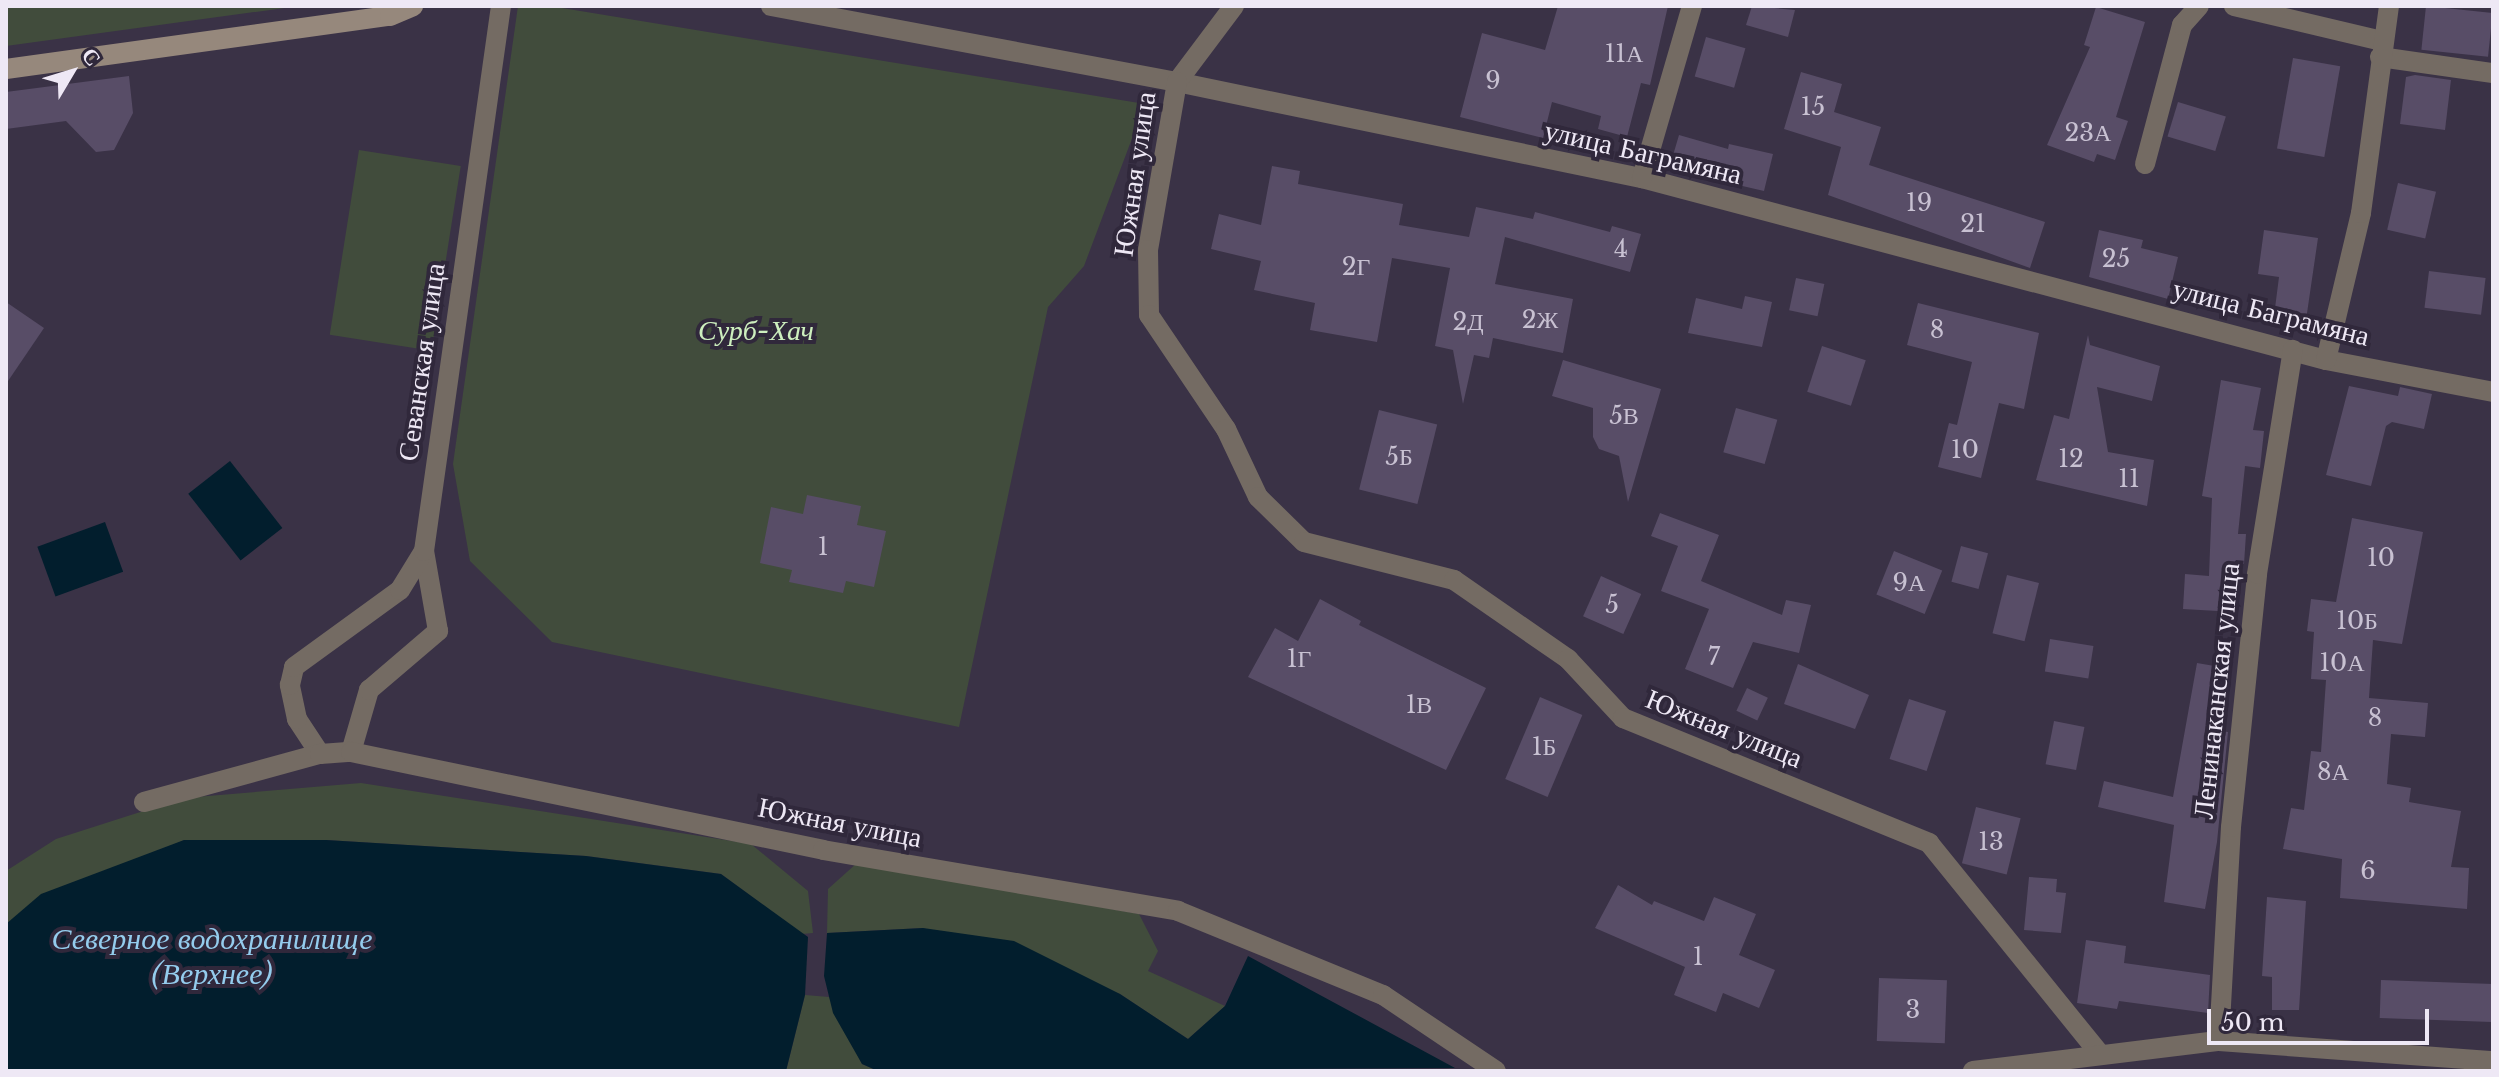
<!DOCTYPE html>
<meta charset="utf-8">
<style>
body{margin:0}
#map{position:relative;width:2499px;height:1077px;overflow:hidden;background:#3a3246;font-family:"Libre Baskerville",serif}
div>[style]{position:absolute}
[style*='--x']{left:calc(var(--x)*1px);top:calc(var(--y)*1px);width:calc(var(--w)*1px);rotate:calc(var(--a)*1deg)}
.green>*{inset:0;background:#414c3c;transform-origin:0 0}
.water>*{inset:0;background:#021e2d;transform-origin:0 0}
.building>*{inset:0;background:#584d67;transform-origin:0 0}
.street>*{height:20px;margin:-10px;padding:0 10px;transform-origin:10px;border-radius:10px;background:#746b63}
.secondary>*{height:20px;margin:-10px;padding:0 10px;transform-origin:10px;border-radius:10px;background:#96887c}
span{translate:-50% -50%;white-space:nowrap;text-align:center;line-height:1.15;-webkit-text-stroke:8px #30283b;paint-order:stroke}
.number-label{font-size:24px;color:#c8c1d2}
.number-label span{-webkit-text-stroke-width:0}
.street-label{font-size:28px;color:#eee8f5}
.park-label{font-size:28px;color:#cdefbe;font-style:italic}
.water-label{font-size:30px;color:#94cced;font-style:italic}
.frame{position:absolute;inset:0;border:8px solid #eee8f5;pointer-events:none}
.north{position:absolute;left:32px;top:32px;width:80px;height:80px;-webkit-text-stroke:6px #30283b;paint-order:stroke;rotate:52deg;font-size:22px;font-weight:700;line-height:32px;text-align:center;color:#eee8f5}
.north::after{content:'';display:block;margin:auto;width:28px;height:36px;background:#eee8f5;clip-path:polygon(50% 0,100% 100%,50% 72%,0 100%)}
.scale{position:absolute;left:2207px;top:1009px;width:222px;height:36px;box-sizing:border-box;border:4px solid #eee8f5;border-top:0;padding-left:10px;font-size:24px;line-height:28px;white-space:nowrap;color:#eee8f5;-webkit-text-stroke:6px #30283b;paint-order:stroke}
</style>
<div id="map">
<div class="green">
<i style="clip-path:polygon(6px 6px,299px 6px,6px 46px)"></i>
<i style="clip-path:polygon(518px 6px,550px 6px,1145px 104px,1084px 266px,1048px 307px,959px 727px,552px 642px,470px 561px,453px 464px)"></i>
<i style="left:359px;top:150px;width:103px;height:187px;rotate:9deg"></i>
<i style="clip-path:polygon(361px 783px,751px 844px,808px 891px,813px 933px,802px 934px,721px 874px,586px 856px,326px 840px,184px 840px,6px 924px,6px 871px,56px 839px,184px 798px)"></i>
<i style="clip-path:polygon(857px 863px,1139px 914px,1158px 951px,1148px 971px,1225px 1006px,1188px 1039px,1120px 994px,923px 928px,827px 933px,828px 889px)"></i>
<i style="clip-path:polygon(805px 995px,829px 997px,862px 1064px,878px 1071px,786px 1071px)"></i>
</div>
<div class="water">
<i style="left:230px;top:461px;width:85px;height:53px;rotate:52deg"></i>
<i style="left:105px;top:522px;width:53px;height:72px;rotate:70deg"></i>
<i style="clip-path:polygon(184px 840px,326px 840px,586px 856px,721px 874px,808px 937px,805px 995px,786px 1071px,6px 1071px,6px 924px,41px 894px)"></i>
<i style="clip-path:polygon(923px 928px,1014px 941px,1120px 994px,1188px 1039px,1225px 1006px,1248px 956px,1455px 1068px,878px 1071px,862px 1064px,833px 1013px,824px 976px,827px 933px)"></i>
</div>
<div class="building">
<i style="clip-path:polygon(1558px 6px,1668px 6px,1650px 85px,1641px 83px,1627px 137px,1598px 129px,1601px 116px,1552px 102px,1543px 138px,1460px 117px,1482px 33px,1545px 50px)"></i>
<i style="clip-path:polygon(1752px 6px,1795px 10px,1788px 37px,1746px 25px)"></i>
<i style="left:2426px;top:6px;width:67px;height:44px;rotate:6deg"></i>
<i style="clip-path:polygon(2096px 7px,2145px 22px,2116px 117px,2128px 121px,2115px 160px,2097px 154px,2094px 162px,2047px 145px,2090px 47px,2084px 45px)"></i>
<i style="left:1706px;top:37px;width:41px;height:41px;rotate:16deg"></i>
<i style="left:2293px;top:58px;width:48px;height:92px;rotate:10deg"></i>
<i style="clip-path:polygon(1801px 72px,1842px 84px,1834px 112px,1881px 127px,1869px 165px,2045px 222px,2030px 268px,1828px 195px,1841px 147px,1784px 129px)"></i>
<i style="clip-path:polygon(2415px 75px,2451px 80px,2445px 130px,2400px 124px,2406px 77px)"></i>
<i style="clip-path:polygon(129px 76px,133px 113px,114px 150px,96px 152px,66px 121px,6px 129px,6px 92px)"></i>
<i style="left:2178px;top:102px;width:50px;height:36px;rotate:17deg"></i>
<i style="clip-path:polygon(1679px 135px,1728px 149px,1729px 144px,1773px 154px,1764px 191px,1669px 169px)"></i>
<i style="clip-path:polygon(1272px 166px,1300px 171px,1298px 184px,1403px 204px,1399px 225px,1469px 237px,1476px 207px,1533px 219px,1535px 212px,1610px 232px,1612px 226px,1641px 234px,1630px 272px,1505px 237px,1495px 284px,1573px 299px,1563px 353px,1493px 338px,1489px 358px,1474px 355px,1463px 404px,1453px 350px,1435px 346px,1450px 268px,1392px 258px,1377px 342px,1310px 330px,1315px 303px,1254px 290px,1261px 261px,1211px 249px,1219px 214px,1261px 225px)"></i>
<i style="left:2398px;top:183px;width:39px;height:48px;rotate:13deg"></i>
<i style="clip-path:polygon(2099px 230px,2143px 240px,2141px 248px,2178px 257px,2168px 299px,2089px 277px)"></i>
<i style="clip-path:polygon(2264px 230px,2318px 238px,2306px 320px,2274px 316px,2279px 277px,2258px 274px)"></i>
<i style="left:2429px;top:271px;width:57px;height:37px;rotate:7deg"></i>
<i style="left:1796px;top:278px;width:29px;height:33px;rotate:12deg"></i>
<i style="clip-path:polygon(1745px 296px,1772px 302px,1762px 347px,1688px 333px,1696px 298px,1742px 309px)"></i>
<i style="clip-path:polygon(6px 302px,44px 328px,6px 384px)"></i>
<i style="clip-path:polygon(1918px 303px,2039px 333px,2024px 409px,1999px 403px,1981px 478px,1938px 467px,1949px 423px,1957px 425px,1972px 362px,1907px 345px)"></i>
<i style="clip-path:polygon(2088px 335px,2090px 345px,2160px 366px,2152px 401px,2097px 387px,2108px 452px,2154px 460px,2147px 506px,2036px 480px,2054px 415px,2069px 419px)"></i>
<i style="left:1822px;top:346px;width:46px;height:48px;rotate:18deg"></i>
<i style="clip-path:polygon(1563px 360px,1661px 389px,1628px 502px,1619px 456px,1599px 449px,1593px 437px,1593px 408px,1552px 396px)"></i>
<i style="clip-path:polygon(2221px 380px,2261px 388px,2253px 430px,2264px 431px,2260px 468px,2245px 466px,2238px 534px,2246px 534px,2244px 564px,2238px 563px,2235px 612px,2183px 609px,2185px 574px,2209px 576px,2212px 498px,2202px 496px)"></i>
<i style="clip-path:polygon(2349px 386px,2398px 396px,2400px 387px,2432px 394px,2424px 429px,2392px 422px,2386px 426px,2371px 486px,2326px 475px)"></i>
<i style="left:1736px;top:408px;width:43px;height:46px;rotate:16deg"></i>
<i style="left:1379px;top:410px;width:60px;height:82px;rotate:14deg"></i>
<i style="clip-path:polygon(807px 495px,861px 506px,857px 525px,886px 531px,874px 587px,846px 581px,843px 593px,789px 582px,792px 570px,760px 563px,771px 507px,803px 514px)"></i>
<i style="clip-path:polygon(1660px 513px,1719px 535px,1701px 581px,1782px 615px,1786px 600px,1811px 605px,1799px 653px,1753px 642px,1733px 688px,1685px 669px,1709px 609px,1661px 591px,1678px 546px,1651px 536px)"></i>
<i style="clip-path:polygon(2352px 518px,2423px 532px,2402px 644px,2373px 640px,2369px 698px,2428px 703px,2425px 737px,2391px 734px,2387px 784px,2411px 788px,2409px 802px,2461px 811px,2451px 867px,2469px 868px,2467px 909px,2340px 898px,2342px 859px,2283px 849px,2291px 808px,2304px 810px,2311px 751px,2321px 752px,2326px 680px,2311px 679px,2314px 632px,2307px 631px,2311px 599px,2336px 602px)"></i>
<i style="left:1961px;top:546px;width:28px;height:37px;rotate:15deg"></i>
<i style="left:1894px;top:551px;width:52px;height:47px;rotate:22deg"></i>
<i style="left:2007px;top:575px;width:33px;height:60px;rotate:14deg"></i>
<i style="left:1601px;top:576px;width:44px;height:44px;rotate:24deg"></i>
<i style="clip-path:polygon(1320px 599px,1361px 621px,1359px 625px,1486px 688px,1446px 770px,1248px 677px,1275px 628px,1298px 641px)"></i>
<i style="left:2050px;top:639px;width:44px;height:33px;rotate:9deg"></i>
<i style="clip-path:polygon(2197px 663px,2232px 669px,2221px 731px,2228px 732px,2217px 842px,2205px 909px,2164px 902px,2174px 825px,2098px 807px,2104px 781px,2173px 797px)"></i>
<i style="clip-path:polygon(1798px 664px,1869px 695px,1855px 729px,1784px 704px)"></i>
<i style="left:1747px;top:688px;width:23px;height:25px;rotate:25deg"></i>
<i style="left:1540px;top:697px;width:46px;height:89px;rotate:23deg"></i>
<i style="left:1909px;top:699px;width:39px;height:63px;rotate:18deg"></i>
<i style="left:2054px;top:721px;width:31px;height:44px;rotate:11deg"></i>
<i style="left:1976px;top:807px;width:46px;height:58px;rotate:14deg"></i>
<i style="clip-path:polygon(2029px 877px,2057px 879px,2056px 892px,2066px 893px,2061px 933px,2024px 930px)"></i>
<i style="clip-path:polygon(1618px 885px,1652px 905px,1654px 901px,1704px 921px,1714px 897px,1756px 914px,1739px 955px,1775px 970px,1759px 1008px,1723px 993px,1716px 1012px,1674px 995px,1685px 967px,1595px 928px)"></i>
<i style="clip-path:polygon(2267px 897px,2306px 901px,2299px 1010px,2272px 1010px,2272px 977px,2262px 976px)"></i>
<i style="clip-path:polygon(2086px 940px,2126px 946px,2124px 963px,2210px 975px,2208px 1013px,2119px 1001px,2117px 1009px,2077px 1003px)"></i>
<i style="left:1879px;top:978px;width:68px;height:63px;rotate:2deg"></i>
<i style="left:2381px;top:980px;width:112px;height:38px;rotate:2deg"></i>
</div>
<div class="street">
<i style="--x:771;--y:6;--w:413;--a:10.6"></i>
<i style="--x:1177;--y:82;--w:475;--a:11.7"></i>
<i style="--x:1642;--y:178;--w:708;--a:14.9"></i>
<i style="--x:2326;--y:360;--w:170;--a:10.8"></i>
<i style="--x:1234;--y:6;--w:95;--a:126.9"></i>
<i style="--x:1177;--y:82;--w:170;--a:99.8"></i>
<i style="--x:1148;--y:250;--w:65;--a:89.1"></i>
<i style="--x:1149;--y:315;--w:138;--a:56"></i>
<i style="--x:1226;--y:429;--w:75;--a:64.8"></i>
<i style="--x:1258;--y:497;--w:64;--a:44.4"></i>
<i style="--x:1304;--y:542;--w:155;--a:14.2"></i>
<i style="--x:1454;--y:580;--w:139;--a:34.7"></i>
<i style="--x:1568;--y:659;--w:81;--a:47"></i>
<i style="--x:1623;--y:718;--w:331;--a:22.2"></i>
<i style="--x:1929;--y:843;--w:272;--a:51"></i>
<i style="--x:2234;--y:6;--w:152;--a:13.3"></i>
<i style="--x:2380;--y:57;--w:114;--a:8.1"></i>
<i style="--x:2145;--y:164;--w:144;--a:-75.1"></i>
<i style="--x:2182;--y:25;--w:25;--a:-48"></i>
<i style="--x:1642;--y:178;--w:179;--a:-73.8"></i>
<i style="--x:2326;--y:360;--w:151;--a:-76.6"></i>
<i style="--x:2361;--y:213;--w:209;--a:-82.3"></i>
<i style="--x:351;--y:752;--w:65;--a:-73.8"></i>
<i style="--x:369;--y:690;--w:91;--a:-40.5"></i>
<i style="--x:438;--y:631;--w:81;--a:-99.9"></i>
<i style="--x:320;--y:754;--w:42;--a:-123.3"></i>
<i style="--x:297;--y:719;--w:35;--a:-102"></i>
<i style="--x:290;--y:685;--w:18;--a:-77"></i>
<i style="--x:294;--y:667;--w:131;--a:-36"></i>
<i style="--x:400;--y:590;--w:46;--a:-58.4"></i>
<i style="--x:424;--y:551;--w:550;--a:-81.96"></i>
<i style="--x:144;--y:802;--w:182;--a:-15.3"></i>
<i style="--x:320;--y:754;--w:31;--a:-4"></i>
<i style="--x:351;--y:752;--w:482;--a:11.7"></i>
<i style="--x:823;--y:850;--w:360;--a:9.7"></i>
<i style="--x:1178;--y:911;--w:222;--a:22.3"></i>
<i style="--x:1383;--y:995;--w:136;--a:33.9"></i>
<i style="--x:2219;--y:1041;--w:214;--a:-86.8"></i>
<i style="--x:2231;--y:827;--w:254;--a:-84.1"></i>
<i style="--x:2257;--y:574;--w:227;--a:-80.9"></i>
<i style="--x:1973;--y:1071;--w:248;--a:-7"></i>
<i style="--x:2219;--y:1041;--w:275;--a:4.2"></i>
</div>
<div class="secondary">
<i style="--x:6;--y:69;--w:388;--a:-7.9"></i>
<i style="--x:390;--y:16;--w:25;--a:-23"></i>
</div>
<div class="number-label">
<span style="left:1624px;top:54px">11А</span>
<span style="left:1493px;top:81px">9</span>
<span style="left:1813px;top:107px">15</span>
<span style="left:2088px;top:133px">23А</span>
<span style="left:1919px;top:203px">19</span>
<span style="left:1973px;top:224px">21</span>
<span style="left:1621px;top:249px">4</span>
<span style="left:2116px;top:259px">25</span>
<span style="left:1356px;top:267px">2Г</span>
<span style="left:1540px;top:320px">2Ж</span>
<span style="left:1468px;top:322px">2Д</span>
<span style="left:1937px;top:330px">8</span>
<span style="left:1624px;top:416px">5В</span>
<span style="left:1965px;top:450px">10</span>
<span style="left:1399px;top:457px">5Б</span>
<span style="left:2071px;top:459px">12</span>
<span style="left:2129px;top:479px">11</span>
<span style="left:823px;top:547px">1</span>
<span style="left:2381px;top:558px">10</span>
<span style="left:1909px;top:583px">9А</span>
<span style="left:1612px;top:605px">5</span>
<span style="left:2357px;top:621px">10Б</span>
<span style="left:1714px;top:657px">7</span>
<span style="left:1299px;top:659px">1Г</span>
<span style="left:2342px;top:663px">10А</span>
<span style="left:1419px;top:705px">1В</span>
<span style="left:2375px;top:718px">8</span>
<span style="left:1544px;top:747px">1Б</span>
<span style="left:2333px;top:772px">8А</span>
<span style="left:1991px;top:842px">13</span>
<span style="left:2368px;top:871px">6</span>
<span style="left:1698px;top:957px">1</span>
<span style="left:1913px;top:1010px">3</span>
</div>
<div class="street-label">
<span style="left:1643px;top:153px;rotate:13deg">улица Баграмяна</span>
<span style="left:1135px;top:174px;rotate:-82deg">Южная улица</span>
<span style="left:2271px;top:313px;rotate:14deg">улица Баграмяна</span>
<span style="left:422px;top:362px;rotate:-82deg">Севанская улица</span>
<span style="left:2217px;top:691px;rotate:-84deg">Ленинаканская улица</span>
<span style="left:1724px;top:729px;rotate:22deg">Южная улица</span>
<span style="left:840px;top:823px;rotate:11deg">Южная улица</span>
</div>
<div class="park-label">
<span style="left:756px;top:331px">Сурб-Хач</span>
</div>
<div class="water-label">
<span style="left:212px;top:956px">Северное водохранилище<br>(Верхнее)</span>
</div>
<div class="frame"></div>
<div class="north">С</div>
<div class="scale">50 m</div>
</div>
